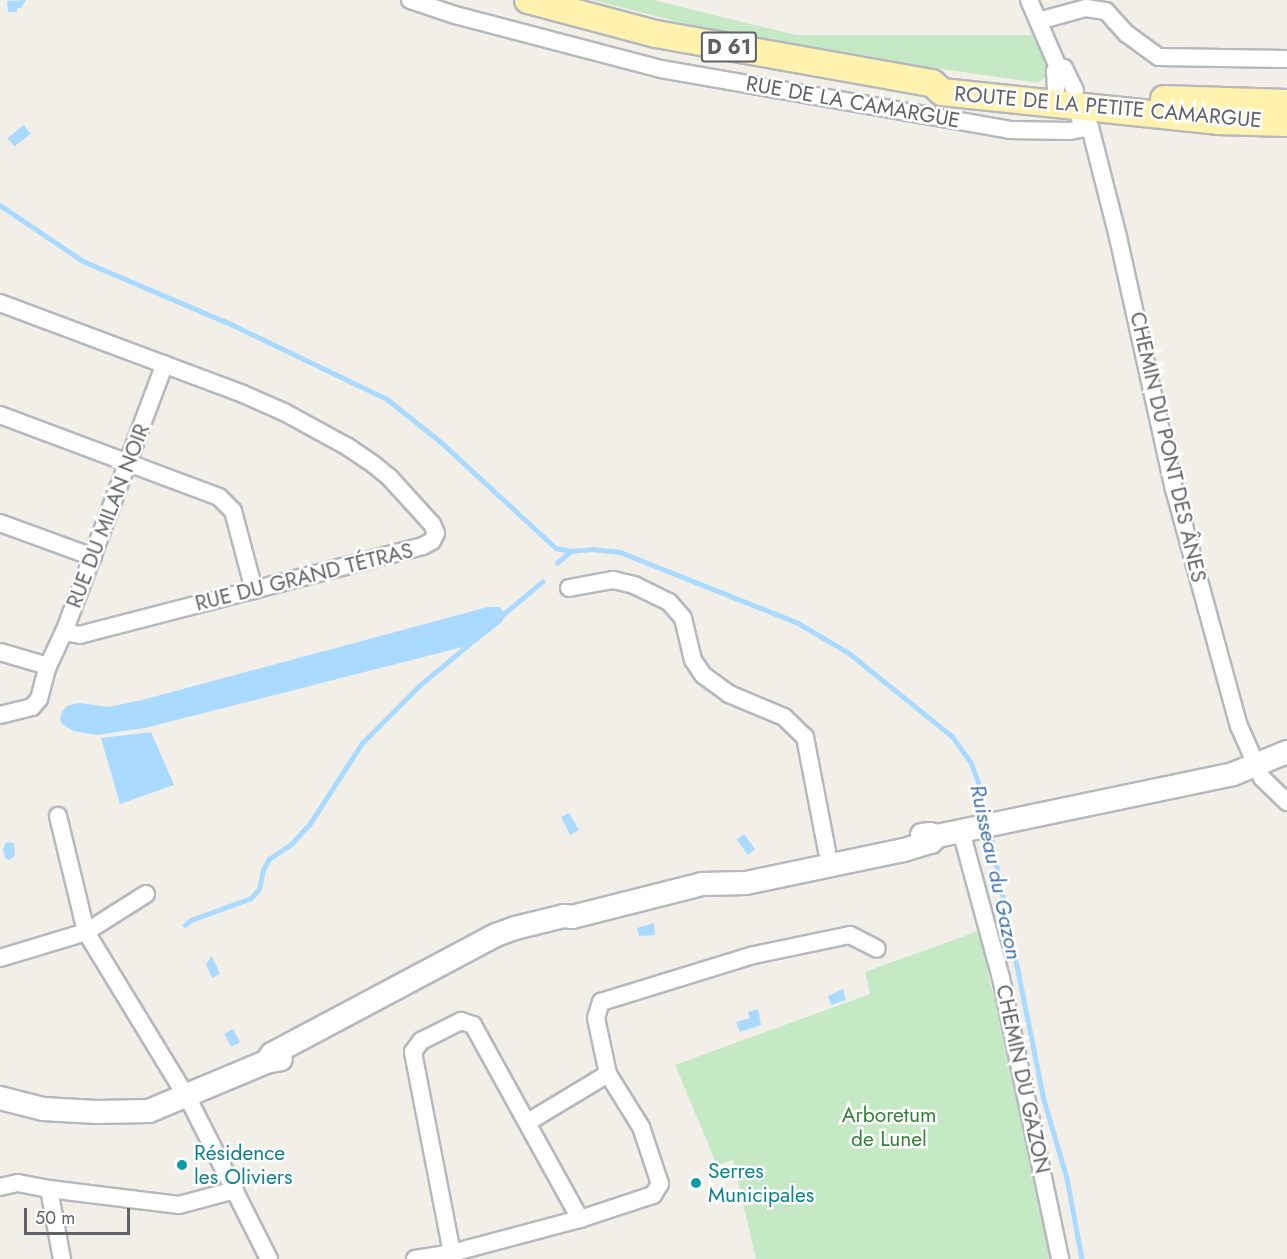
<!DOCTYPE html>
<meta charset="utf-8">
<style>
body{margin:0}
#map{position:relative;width:1287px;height:1259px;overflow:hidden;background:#f1efe8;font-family:Jost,sans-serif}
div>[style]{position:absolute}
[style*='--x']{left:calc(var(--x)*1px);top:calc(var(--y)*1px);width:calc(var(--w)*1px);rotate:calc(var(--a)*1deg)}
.green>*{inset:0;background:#c5e8c5}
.water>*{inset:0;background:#aadaff;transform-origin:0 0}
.stream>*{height:4.5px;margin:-2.25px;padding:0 2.25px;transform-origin:2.25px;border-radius:2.25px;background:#aadaff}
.roads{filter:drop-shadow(2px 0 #b5b8bc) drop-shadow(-2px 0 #b5b8bc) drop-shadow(0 2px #b5b8bc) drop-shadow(0 -2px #b5b8bc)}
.street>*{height:16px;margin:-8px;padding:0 8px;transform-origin:8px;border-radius:8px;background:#fff}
.secondary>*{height:22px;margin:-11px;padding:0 11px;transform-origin:11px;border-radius:11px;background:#fff}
.primary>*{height:26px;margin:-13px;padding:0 13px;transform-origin:13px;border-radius:13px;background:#fff2af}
.dots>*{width:16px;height:16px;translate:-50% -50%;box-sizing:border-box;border:3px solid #fff;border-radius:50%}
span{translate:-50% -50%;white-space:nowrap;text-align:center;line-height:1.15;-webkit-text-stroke:5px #fff;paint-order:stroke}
.shield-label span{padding:2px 4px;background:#fff;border:2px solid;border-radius:4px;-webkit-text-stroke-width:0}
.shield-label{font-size:20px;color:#5f6368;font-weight:700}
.street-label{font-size:21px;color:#5f6368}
.park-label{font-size:21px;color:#348238}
.culture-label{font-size:21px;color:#0d838f}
.left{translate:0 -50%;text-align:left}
.water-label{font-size:22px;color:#4174aa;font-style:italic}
.scale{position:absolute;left:24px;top:1208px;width:106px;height:27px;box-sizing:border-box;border:3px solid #5f6368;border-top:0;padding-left:8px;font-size:18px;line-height:21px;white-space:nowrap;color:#5f6368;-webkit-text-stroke:4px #fff;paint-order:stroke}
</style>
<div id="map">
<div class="green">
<i style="clip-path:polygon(593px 0,653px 0,796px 35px,1037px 35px,1049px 65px,1047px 76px,1038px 83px,757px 42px)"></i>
<i style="clip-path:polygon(981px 930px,989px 963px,987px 970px,1014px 1074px,1051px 1256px,1047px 1259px,756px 1259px,733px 1160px,717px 1165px,675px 1065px,870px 994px,865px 972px)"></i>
</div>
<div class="water">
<i style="clip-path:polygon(26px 0,21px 8px,17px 8px,17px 12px,8px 12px,7px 1px)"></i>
<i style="left:24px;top:125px;width:11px;height:21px;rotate:52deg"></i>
<i style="clip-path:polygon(488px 607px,500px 607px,505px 615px,502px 622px,474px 644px,145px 728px,96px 735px,74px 731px,62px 724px,60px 719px,62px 712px,67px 706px,79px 703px,109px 707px,142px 700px)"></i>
<i style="clip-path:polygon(151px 732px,174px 785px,120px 804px,101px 738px)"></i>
<i style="clip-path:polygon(569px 813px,579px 830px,570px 835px,561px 817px)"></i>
<i style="left:744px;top:834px;width:19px;height:9px;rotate:54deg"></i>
<i style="clip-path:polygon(6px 842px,14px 843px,15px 855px,10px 860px,5px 858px,3px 850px)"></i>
<i style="clip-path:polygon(654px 923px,655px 935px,639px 936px,637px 928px)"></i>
<i style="clip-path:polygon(212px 956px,220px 974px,212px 978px,206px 964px)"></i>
<i style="clip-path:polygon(843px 989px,846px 1000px,831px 1005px,828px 996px)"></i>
<i style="clip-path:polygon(758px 1009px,761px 1025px,740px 1032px,736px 1022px,750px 1018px,748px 1012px)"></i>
<i style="left:233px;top:1029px;width:15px;height:10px;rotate:62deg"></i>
</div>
<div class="stream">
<i style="--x:0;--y:205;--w:100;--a:34"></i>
<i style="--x:83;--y:261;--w:163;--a:23.1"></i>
<i style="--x:233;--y:325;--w:171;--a:25.7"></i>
<i style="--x:387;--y:399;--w:69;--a:38.5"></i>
<i style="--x:441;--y:442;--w:156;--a:42.7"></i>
<i style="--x:556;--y:548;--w:15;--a:11"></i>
<i style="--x:571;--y:551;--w:21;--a:-5"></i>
<i style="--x:592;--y:549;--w:28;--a:6"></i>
<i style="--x:620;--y:552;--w:192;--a:21.7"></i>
<i style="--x:798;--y:623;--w:59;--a:30.5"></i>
<i style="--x:849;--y:653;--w:132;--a:38.9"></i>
<i style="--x:952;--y:736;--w:32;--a:54"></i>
<i style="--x:971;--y:762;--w:32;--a:70"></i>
<i style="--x:982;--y:792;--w:26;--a:79"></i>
<i style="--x:557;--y:563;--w:18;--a:-41"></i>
<i style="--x:500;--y:617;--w:55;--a:-39.8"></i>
<i style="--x:990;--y:832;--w:273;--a:78.6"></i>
<i style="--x:1044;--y:1100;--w:81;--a:73.6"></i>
<i style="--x:1067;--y:1178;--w:82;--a:79.5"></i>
<i style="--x:185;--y:925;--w:8;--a:-40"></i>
<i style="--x:191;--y:920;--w:64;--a:-20.1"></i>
<i style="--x:251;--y:898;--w:12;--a:-48"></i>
<i style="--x:259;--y:889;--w:19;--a:-78"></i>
<i style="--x:263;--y:870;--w:13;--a:-61"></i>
<i style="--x:269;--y:859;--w:27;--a:-34"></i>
<i style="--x:291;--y:844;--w:26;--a:-47"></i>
<i style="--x:309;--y:825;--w:98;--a:-57.1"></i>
<i style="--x:362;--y:743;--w:82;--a:-45"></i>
<i style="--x:420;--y:685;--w:64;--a:-39.9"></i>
</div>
<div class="roads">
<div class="street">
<i style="--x:410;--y:0;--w:47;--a:18.4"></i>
<i style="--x:455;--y:15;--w:213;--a:14.7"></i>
<i style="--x:661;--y:69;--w:353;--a:9.9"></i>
<i style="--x:1009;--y:130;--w:61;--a:0.9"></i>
<i style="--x:1070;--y:131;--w:20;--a:-11"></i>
<i style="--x:1029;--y:0;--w:73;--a:66.6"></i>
<i style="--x:1058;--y:67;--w:6;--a:9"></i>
<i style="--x:1064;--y:68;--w:25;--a:64"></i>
<i style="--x:1038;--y:21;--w:50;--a:-15.2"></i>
<i style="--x:1086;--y:8;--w:20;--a:9"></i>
<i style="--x:1106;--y:11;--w:31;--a:48"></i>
<i style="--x:1127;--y:34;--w:39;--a:36"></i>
<i style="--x:1159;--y:57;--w:128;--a:0.9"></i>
<i style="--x:1056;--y:90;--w:19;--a:-93"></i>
<i style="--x:1055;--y:71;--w:5;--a:-53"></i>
<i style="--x:1075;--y:106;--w:16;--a:68"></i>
<i style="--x:1081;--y:121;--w:11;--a:34"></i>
<i style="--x:1090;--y:127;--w:114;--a:75.7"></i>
<i style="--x:1118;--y:237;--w:258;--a:77.5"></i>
<i style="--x:1174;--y:489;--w:246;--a:74.7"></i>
<i style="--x:1239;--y:726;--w:57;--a:66.1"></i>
<i style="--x:1262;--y:778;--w:35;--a:44"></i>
<i style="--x:0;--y:303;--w:259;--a:20.5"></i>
<i style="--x:243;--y:394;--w:45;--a:23.7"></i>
<i style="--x:284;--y:412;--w:73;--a:28.7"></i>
<i style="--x:348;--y:447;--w:30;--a:34"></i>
<i style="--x:373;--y:464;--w:22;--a:39"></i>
<i style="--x:390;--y:478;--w:62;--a:47.6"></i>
<i style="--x:432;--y:524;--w:10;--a:66"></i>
<i style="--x:436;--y:533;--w:9;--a:117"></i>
<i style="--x:432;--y:541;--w:10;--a:151"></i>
<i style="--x:423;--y:546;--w:354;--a:165.5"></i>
<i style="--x:80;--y:635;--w:16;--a:-169"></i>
<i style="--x:0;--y:415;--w:234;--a:20.5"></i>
<i style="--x:219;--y:497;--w:20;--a:45"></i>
<i style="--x:233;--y:511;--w:82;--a:75.1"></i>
<i style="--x:0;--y:523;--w:99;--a:20.1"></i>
<i style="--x:569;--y:588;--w:45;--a:-10.3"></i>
<i style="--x:613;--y:580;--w:22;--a:13"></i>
<i style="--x:634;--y:585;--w:39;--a:26"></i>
<i style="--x:669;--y:602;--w:21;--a:49"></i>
<i style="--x:683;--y:618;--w:43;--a:76.6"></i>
<i style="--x:693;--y:660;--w:18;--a:56"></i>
<i style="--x:703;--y:675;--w:32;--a:36"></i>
<i style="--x:729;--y:694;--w:60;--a:22.7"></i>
<i style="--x:784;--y:717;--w:29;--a:44"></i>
<i style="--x:805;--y:737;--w:116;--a:79.1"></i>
<i style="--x:0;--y:652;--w:50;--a:16.3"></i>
<i style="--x:0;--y:715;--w:33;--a:-14"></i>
<i style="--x:32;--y:707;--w:11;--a:-49"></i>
<i style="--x:39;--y:699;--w:34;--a:-75"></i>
<i style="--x:48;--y:666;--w:38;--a:-65"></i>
<i style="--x:64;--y:632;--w:286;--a:-69.4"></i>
<i style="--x:58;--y:816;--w:119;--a:76.4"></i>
<i style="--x:86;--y:932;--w:202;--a:58.6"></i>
<i style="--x:191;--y:1104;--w:174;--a:63.3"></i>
<i style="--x:961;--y:831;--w:152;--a:74.8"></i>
<i style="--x:1001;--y:978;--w:287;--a:78.1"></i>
<i style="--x:0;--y:958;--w:90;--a:-16.8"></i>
<i style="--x:86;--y:932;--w:71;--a:-32.3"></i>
<i style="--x:528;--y:1122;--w:93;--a:-31"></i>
<i style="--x:0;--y:1187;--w:18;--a:-13"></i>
<i style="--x:18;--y:1183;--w:32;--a:11"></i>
<i style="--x:49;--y:1189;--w:131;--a:7"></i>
<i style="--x:179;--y:1205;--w:58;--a:-15"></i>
<i style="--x:49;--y:1189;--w:71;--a:79.5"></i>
<i style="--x:452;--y:1253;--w:205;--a:-101"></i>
<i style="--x:413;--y:1052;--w:14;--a:-54"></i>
<i style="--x:421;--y:1041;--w:45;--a:-26.6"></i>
<i style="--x:461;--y:1021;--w:13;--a:18"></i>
<i style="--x:473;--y:1025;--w:222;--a:61.1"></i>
<i style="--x:415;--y:1259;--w:37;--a:-9"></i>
<i style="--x:452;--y:1253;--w:132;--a:-14.9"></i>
<i style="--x:580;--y:1219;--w:77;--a:-18.2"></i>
<i style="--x:653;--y:1195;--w:13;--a:-58"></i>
<i style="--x:660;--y:1184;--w:60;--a:-108.4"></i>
<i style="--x:641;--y:1127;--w:62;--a:-121.9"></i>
<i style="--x:608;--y:1074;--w:57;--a:-102.1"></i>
<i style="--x:596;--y:1018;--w:17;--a:-73"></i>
<i style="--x:601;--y:1002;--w:160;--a:-17.1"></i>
<i style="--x:754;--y:955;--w:98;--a:-11.8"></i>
<i style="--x:850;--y:935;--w:30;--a:27"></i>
</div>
<div class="secondary">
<i style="--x:922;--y:835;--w:8;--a:-7"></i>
<i style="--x:930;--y:834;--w:7;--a:16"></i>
<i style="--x:937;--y:836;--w:302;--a:-11.8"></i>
<i style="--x:1233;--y:774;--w:58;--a:-22.2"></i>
<i style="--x:266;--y:1062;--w:10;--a:-53"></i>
<i style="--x:272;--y:1054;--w:254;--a:-28"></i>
<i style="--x:496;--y:935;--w:20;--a:-20"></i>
<i style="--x:515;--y:928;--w:50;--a:-13.8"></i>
<i style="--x:564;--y:916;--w:8;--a:7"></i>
<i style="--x:572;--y:917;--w:134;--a:-14.2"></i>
<i style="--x:702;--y:884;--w:44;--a:-1.3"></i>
<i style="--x:746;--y:883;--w:161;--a:-11.8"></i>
<i style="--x:904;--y:850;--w:28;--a:-17"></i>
<i style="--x:931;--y:842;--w:8;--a:-45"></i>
<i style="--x:0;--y:1098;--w:44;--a:14.3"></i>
<i style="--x:43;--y:1109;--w:54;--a:3.2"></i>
<i style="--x:97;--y:1112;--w:52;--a:-1.1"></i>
<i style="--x:149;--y:1111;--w:127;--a:-22.7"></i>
<i style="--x:266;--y:1062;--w:15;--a:-11"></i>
</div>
<div class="primary">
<i style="--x:528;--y:0;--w:132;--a:14.9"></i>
<i style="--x:656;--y:34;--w:280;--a:10.1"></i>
<i style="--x:932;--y:83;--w:13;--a:42"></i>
<i style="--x:942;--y:92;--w:279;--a:6"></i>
<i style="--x:1219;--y:121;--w:68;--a:1.7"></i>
<i style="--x:1164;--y:99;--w:123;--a:1.9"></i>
</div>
</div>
<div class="dots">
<i style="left:182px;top:1165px;background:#0f9aa8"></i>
<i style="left:696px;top:1183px;background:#0f9aa8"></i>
</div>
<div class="shield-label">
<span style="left:729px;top:47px">D 61</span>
</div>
<div class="street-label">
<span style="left:853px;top:102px;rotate:10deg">RUE DE LA CAMARGUE</span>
<span style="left:1108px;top:107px;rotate:5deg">ROUTE DE LA PETITE CAMARGUE</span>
<span style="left:1168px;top:447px;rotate:77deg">CHEMIN DU PONT DES ÂNES</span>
<span style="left:108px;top:516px;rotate:-69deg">RUE DU MILAN NOIR</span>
<span style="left:304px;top:577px;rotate:-14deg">RUE DU GRAND TÉTRAS</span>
<span style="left:1023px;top:1079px;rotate:78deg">CHEMIN DU GAZON</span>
</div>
<div class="park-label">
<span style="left:889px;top:1127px">Arboretum<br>de Lunel</span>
</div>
<div class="culture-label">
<span class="left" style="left:194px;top:1165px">Résidence<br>les Oliviers</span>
<span class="left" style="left:708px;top:1183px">Serres<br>Municipales</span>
</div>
<div class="water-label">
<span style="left:996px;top:872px;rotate:78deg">Ruisseau du Gazon</span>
</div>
<div class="scale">50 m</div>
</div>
